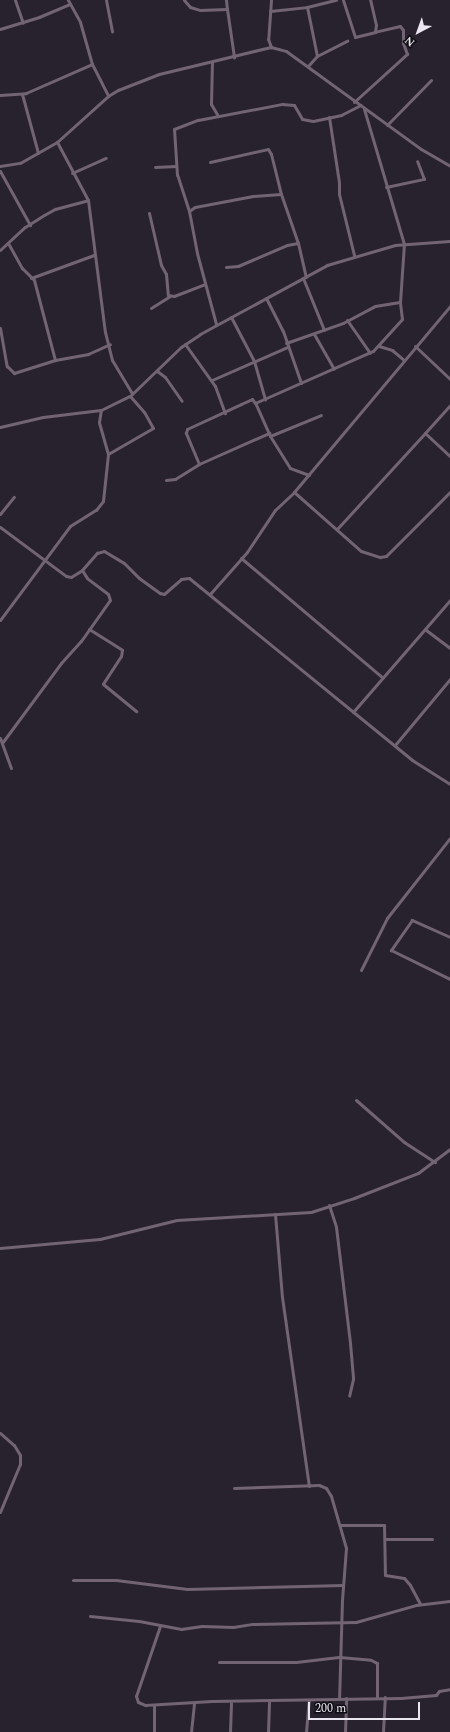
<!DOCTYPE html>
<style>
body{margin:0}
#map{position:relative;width:450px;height:1732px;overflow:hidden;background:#28222f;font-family:Spectral,serif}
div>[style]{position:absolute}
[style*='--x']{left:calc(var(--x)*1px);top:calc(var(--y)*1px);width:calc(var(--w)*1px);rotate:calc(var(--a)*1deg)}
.street>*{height:3px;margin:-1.5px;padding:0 1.5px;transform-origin:1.5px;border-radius:1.5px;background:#726473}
span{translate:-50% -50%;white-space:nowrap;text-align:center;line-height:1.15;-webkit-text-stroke:3.5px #0f0d13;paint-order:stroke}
.north{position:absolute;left:398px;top:12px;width:40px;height:40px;-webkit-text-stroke:3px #0f0d13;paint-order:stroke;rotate:221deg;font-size:11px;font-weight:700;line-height:16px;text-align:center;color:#ebe7f0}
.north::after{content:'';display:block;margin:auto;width:14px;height:18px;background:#ebe7f0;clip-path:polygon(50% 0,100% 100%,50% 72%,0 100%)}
.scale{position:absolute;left:308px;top:1702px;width:112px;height:18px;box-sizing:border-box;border:2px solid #ebe7f0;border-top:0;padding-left:5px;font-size:12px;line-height:14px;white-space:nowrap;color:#ebe7f0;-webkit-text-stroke:3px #0f0d13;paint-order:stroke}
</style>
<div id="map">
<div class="street">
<i style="--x:15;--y:0;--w:24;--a:71"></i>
<i style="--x:68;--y:0;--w:25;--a:61"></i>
<i style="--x:80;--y:22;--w:44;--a:74.1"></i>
<i style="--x:92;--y:64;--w:36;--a:63"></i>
<i style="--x:106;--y:0;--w:32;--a:79"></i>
<i style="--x:184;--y:0;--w:9;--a:49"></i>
<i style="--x:190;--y:7;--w:10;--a:17"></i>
<i style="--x:200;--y:10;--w:27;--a:-2"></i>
<i style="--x:227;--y:9;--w:49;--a:81.7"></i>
<i style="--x:226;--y:0;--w:9;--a:84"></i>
<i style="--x:271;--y:0;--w:39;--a:94"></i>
<i style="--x:268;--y:39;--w:9;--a:69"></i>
<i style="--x:343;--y:0;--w:39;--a:72"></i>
<i style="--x:355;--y:37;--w:21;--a:-14"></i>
<i style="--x:270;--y:11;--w:37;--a:-6"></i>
<i style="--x:0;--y:29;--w:41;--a:-17.1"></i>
<i style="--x:39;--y:17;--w:33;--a:-23"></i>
<i style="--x:317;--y:56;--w:34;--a:-27"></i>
<i style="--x:212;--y:62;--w:42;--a:91.4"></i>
<i style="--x:211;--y:104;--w:14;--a:60"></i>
<i style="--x:308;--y:66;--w:13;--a:-48"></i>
<i style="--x:317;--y:56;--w:50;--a:-101.5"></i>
<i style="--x:307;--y:7;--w:30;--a:-14"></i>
<i style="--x:22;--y:94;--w:61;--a:74.8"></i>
<i style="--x:0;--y:95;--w:26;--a:-4"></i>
<i style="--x:26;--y:93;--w:72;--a:-23.7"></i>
<i style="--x:354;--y:102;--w:72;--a:-42.2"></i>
<i style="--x:407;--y:54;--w:12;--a:-110"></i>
<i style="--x:403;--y:43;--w:13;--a:-90"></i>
<i style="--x:403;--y:30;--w:5;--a:-127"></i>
<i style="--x:400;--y:26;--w:26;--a:167"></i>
<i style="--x:375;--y:32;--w:7;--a:-82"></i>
<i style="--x:376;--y:25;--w:26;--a:-103"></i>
<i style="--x:329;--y:117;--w:66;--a:81.3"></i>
<i style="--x:339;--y:182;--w:12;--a:90"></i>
<i style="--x:339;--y:194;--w:63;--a:76.2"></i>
<i style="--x:387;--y:125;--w:63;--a:-45.6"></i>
<i style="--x:57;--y:142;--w:66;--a:61.9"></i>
<i style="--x:88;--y:200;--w:133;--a:82.7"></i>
<i style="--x:105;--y:332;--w:29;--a:76"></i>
<i style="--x:112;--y:360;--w:39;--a:59"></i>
<i style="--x:210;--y:162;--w:59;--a:-12.6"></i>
<i style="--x:268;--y:149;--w:6;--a:59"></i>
<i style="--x:271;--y:154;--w:41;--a:76"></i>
<i style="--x:281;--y:194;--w:52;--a:70.9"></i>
<i style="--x:298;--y:243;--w:35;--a:77"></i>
<i style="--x:0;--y:166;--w:20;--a:-9"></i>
<i style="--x:20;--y:163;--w:43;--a:-29.6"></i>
<i style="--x:57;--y:142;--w:69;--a:-42"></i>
<i style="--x:108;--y:96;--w:12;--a:-31"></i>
<i style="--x:118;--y:90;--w:44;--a:-21.3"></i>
<i style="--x:159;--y:74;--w:115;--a:-13.6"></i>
<i style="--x:271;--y:47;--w:16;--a:15"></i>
<i style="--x:286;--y:51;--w:167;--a:36"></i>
<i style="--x:421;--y:149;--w:34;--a:30"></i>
<i style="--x:155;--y:167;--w:21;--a:-3"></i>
<i style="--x:0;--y:171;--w:62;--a:60.9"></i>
<i style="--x:72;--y:173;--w:37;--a:-24"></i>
<i style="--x:386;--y:187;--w:39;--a:-12"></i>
<i style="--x:424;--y:179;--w:19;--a:-111"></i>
<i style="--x:189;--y:211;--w:7;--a:-34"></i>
<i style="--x:195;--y:207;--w:59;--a:-10.7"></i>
<i style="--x:253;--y:196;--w:28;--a:-4"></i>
<i style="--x:149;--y:213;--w:53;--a:77"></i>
<i style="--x:161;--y:265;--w:10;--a:61"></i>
<i style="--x:166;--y:274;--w:21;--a:85"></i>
<i style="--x:168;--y:295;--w:6;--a:9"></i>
<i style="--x:174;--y:296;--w:33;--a:-21"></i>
<i style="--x:8;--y:243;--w:29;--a:61"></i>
<i style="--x:22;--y:268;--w:17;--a:45"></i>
<i style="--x:34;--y:280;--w:83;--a:75.3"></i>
<i style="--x:0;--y:250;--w:34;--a:-43"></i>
<i style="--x:25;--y:227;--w:22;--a:-32"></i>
<i style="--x:44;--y:215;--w:13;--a:-29"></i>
<i style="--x:55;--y:209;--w:34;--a:-15"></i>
<i style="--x:226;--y:267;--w:12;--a:-5"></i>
<i style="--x:238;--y:266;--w:53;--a:-23.2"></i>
<i style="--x:287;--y:245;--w:11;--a:-10"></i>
<i style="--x:31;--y:278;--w:67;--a:-20.1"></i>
<i style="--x:303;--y:278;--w:56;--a:68"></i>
<i style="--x:266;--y:298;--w:37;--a:63"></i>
<i style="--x:283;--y:331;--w:55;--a:70.9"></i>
<i style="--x:151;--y:308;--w:22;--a:-32"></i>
<i style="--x:231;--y:317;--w:50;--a:62.4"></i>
<i style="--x:254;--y:361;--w:40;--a:74"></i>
<i style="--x:347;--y:320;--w:40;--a:55.1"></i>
<i style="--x:216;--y:324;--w:73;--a:-105"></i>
<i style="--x:197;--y:253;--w:43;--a:-100.8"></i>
<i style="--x:189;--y:211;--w:38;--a:-108"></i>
<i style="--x:177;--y:175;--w:46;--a:-93.7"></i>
<i style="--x:174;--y:129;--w:26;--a:-21"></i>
<i style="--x:198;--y:120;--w:86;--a:-10.8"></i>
<i style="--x:282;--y:104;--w:12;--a:5"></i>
<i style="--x:294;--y:105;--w:16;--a:60"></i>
<i style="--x:302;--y:119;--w:11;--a:10"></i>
<i style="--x:313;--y:121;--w:29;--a:-12"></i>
<i style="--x:341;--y:115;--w:22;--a:-27"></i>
<i style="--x:0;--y:328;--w:39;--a:80"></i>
<i style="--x:7;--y:366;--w:10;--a:45"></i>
<i style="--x:14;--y:373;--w:43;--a:-17.6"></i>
<i style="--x:55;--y:360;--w:34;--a:-10"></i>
<i style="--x:88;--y:354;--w:24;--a:-24"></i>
<i style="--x:314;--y:334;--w:40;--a:60.3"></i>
<i style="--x:286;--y:343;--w:60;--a:-19.3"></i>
<i style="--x:343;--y:323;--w:36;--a:-28"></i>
<i style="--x:375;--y:306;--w:25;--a:-9"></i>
<i style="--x:185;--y:344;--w:52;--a:54.5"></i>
<i style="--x:215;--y:386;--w:29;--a:70"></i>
<i style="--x:379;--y:346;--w:14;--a:17"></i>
<i style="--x:392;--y:350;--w:16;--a:40"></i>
<i style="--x:415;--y:346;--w:48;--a:43.3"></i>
<i style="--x:157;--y:371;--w:10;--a:37"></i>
<i style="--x:165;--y:377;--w:29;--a:55"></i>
<i style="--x:212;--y:380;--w:82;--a:-23.7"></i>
<i style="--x:0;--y:427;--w:44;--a:-13.1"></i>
<i style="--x:43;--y:417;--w:58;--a:-6.9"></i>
<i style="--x:101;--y:410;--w:32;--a:-26"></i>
<i style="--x:130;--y:396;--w:71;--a:-43.9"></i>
<i style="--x:181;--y:347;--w:23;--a:-34"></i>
<i style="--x:200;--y:334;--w:145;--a:-28.5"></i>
<i style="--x:327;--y:265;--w:71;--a:-16.4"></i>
<i style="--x:395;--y:245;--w:55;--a:-4.2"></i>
<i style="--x:425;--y:433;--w:38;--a:-48"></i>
<i style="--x:270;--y:436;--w:55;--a:-22.4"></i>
<i style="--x:108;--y:454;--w:52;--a:-30"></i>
<i style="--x:153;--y:428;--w:18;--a:-119"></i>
<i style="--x:144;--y:412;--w:21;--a:-131"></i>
<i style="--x:199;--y:464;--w:34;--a:-113"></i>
<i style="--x:186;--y:433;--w:4;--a:-76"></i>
<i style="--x:187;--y:429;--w:60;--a:-24.8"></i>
<i style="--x:241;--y:404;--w:12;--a:-24"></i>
<i style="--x:252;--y:399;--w:5;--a:53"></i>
<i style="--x:309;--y:475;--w:20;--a:-160"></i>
<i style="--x:290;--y:468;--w:38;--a:-122"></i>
<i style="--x:270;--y:436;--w:36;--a:-114"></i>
<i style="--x:255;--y:403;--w:129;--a:-23.8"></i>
<i style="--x:373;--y:351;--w:43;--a:-47.8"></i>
<i style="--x:402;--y:319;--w:17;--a:-97"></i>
<i style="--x:400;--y:302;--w:58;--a:-86.1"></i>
<i style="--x:404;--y:244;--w:141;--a:-106.5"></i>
<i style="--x:166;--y:480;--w:9;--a:-6"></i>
<i style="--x:175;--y:479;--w:28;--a:-32"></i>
<i style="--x:199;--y:464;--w:77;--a:-23.9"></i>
<i style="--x:294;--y:492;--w:89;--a:41.4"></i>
<i style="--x:361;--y:551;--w:20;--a:18"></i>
<i style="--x:380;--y:557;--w:6;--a:-9"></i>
<i style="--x:386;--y:556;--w:91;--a:-45"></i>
<i style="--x:0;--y:514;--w:22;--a:-51"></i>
<i style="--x:0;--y:527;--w:82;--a:36.6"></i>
<i style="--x:66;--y:576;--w:5;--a:11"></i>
<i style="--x:71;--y:577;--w:13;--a:-32"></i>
<i style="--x:337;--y:529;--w:130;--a:-47.5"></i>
<i style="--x:425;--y:433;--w:34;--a:43"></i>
<i style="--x:241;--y:558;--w:185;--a:40.2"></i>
<i style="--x:210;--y:594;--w:56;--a:-48.6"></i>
<i style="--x:247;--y:552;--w:50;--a:-56.3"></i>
<i style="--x:275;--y:510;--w:26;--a:-43"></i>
<i style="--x:294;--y:492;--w:243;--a:-50"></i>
<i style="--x:0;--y:620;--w:117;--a:-53.3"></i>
<i style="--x:70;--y:526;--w:31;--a:-32"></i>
<i style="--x:96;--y:510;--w:11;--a:-52"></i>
<i style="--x:103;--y:501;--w:47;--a:-83.9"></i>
<i style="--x:108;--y:454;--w:33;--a:-106"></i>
<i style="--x:99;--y:422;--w:12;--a:-81"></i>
<i style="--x:89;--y:629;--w:39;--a:32"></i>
<i style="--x:122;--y:650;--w:6;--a:99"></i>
<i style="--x:121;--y:656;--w:33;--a:123"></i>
<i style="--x:103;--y:684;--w:43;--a:39.3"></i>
<i style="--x:426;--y:630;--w:30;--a:37"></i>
<i style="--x:353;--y:712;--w:148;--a:-49.1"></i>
<i style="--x:0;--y:738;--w:32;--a:70"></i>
<i style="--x:2;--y:743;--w:99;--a:-53.6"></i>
<i style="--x:61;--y:663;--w:30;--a:-48"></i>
<i style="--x:81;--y:641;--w:50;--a:-54.7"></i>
<i style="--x:110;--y:600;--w:6;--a:-108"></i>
<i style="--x:108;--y:594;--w:26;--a:-143"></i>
<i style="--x:87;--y:578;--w:9;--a:-122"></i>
<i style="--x:82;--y:570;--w:23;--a:-49"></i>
<i style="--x:97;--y:553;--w:7;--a:-16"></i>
<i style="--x:104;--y:551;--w:23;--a:31"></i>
<i style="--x:124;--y:563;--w:21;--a:45"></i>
<i style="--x:139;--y:578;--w:26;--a:36"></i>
<i style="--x:160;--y:593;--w:4;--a:14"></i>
<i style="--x:164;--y:594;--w:23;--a:-41"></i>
<i style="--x:181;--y:579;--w:8;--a:-7"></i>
<i style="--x:189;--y:578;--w:288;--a:39.2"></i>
<i style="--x:412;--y:760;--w:45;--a:32.3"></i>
<i style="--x:395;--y:745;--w:86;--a:-50.2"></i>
<i style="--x:450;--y:937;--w:42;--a:-155.9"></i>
<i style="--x:412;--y:920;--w:37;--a:125"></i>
<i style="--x:391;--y:950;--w:66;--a:26.2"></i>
<i style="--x:361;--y:970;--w:58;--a:-63.4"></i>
<i style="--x:387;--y:918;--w:102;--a:-51.8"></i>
<i style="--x:356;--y:1100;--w:64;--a:41.2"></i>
<i style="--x:404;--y:1142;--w:37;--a:33"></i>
<i style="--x:329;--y:1205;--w:23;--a:72"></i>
<i style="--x:336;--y:1227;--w:117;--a:83.1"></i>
<i style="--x:350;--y:1343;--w:36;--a:85"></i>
<i style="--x:353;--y:1379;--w:17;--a:103"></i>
<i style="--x:275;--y:1214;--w:83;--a:85.2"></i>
<i style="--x:282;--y:1297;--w:191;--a:81.9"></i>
<i style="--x:0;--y:1248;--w:100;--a:-5.1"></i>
<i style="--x:100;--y:1239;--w:79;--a:-13.9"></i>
<i style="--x:177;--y:1220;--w:134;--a:-3.4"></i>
<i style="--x:311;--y:1212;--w:45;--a:-18"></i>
<i style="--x:354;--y:1198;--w:69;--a:-21.3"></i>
<i style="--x:418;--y:1173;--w:40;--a:-37"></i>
<i style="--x:0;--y:1433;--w:18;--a:41"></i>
<i style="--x:14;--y:1445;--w:12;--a:59"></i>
<i style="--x:20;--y:1455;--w:9;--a:90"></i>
<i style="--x:20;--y:1464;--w:52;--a:112.6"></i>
<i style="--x:234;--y:1488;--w:85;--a:-2"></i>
<i style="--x:319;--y:1485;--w:8;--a:23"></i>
<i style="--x:326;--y:1488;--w:9;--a:58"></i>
<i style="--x:331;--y:1496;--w:54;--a:73.9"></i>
<i style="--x:346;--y:1548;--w:52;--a:94.4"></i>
<i style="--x:342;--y:1600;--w:99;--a:91.7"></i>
<i style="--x:340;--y:1525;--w:44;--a:0"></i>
<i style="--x:384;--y:1525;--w:50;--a:88.9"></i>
<i style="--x:385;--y:1575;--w:19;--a:9"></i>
<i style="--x:404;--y:1578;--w:9;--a:49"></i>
<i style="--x:410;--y:1585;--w:21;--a:62"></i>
<i style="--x:386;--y:1539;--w:46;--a:0"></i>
<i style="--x:73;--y:1580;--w:43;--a:0"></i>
<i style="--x:116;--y:1580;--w:72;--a:7.2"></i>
<i style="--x:187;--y:1589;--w:156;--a:-1.5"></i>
<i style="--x:90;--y:1616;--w:49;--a:5.8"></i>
<i style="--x:139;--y:1621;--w:43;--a:10.8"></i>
<i style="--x:181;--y:1629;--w:21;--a:-8"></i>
<i style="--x:202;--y:1626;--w:31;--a:2"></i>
<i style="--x:233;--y:1627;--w:20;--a:-9"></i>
<i style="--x:253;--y:1624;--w:103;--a:-1.1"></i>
<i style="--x:356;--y:1622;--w:62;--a:-15.8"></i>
<i style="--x:416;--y:1605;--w:34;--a:-7"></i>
<i style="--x:160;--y:1626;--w:74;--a:108.9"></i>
<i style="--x:136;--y:1696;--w:6;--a:72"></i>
<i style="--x:138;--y:1702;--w:8;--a:23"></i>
<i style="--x:145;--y:1705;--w:67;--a:-3.4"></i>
<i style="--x:212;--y:1701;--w:189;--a:-0.9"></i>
<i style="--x:401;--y:1698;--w:35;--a:-5"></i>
<i style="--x:436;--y:1695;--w:5;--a:-53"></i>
<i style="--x:439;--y:1691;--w:11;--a:-10"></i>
<i style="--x:219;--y:1662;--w:77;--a:0"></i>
<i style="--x:296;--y:1662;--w:43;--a:-6.6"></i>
<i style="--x:339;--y:1657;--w:32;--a:5"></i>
<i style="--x:371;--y:1660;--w:7;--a:27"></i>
<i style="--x:377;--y:1663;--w:35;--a:90"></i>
<i style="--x:154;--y:1732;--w:27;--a:-90"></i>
<i style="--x:191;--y:1732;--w:29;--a:-84"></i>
<i style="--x:230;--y:1732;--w:29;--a:-88"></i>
<i style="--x:268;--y:1732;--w:31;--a:-88"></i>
<i style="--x:306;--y:1732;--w:32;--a:-85"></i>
<i style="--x:345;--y:1732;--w:34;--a:-88"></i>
<i style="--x:383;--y:1732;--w:35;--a:-87"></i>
</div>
<div class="north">N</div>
<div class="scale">200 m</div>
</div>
